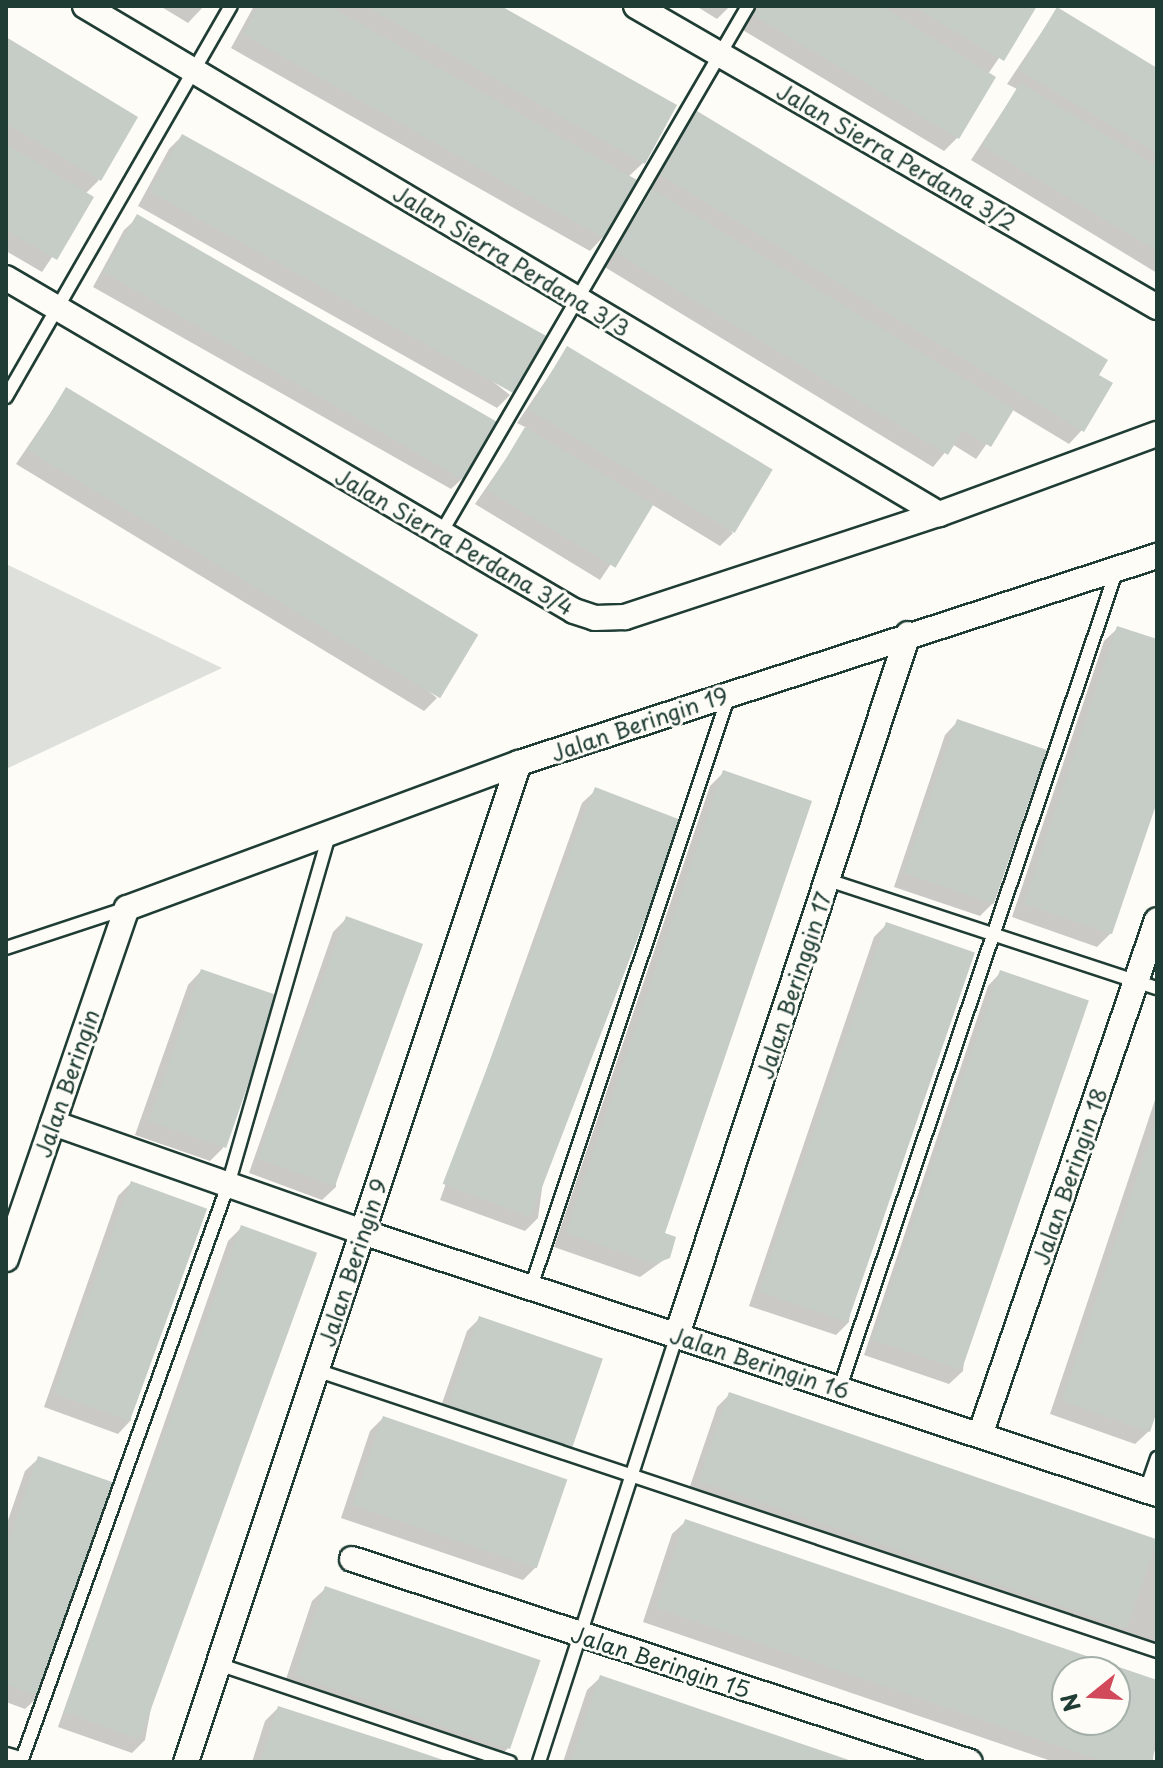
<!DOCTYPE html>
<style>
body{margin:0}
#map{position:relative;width:1163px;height:1768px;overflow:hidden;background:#fdfcf7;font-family:"Playpen Sans",sans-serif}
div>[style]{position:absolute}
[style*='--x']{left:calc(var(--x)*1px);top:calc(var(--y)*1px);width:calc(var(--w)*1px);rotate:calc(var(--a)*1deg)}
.green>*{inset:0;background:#dde0db}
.shadow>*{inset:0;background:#0003}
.building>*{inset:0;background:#c6cdc7;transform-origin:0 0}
.roads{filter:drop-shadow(2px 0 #1f3d34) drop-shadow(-2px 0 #1f3d34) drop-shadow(0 2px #1f3d34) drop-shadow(0 -2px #1f3d34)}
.service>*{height:12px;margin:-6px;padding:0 6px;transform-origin:6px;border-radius:6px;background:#fdfcf7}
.minor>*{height:24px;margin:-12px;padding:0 12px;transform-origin:12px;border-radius:12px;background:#fdfcf7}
span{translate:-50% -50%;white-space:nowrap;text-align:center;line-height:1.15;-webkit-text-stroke:6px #fdfcf7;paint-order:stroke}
.street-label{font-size:22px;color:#1f3d34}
.frame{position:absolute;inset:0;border:8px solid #1f3d34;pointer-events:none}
.north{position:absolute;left:1051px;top:1656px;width:80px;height:80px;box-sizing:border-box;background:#fdfcf7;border:2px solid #a4b0a9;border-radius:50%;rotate:252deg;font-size:22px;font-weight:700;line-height:32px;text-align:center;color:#1f3d34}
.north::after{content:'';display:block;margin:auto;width:28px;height:36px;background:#d1495b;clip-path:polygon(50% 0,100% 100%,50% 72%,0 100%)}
</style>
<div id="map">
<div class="green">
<i style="clip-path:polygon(6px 564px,222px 668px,6px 769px)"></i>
</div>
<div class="shadow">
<i style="clip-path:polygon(160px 6px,204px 6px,188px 23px)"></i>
<i style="clip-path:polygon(254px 6px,497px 6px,643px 163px,628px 177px,603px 237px,590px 251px,231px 48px)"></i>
<i style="clip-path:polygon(696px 6px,730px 6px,717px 19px)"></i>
<i style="clip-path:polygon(755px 6px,1035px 6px,988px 74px,994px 77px,957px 138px,944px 151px,741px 29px)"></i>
<i style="clip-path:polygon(1057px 9px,1157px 70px,1157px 273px,971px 160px,1017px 89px,1007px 84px)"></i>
<i style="clip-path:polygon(6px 39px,99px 180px,85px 194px,92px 198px,42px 272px,6px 251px)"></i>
<i style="clip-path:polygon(697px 113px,1096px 376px,1082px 430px,1069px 444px,1011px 409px,976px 459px,952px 444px,933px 467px,603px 266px,653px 191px,647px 188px,684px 127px)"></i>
<i style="clip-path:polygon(182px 136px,510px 395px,497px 408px,138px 206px,169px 149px)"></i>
<i style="clip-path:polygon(138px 217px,465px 476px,451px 489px,93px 287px,124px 230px)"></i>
<i style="clip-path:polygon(567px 349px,733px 533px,720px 546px,651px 504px,600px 580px,475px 504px,527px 428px,517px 423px)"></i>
<i style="clip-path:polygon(66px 390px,437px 698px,424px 711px,16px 464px)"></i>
<i style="clip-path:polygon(1118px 628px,1157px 642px,1157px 796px,1111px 933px,1097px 947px,1012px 917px,1104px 641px)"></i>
<i style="clip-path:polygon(958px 721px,993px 903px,980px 916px,894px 887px,945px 735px)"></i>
<i style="clip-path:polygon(724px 772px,663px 1234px,668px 1257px,640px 1277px,554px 1247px,710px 786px)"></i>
<i style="clip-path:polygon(596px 790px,538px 1218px,525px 1231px,440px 1200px,582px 803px)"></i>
<i style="clip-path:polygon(346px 919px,336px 1187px,322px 1200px,249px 1173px,333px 932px)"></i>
<i style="clip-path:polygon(887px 924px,849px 1322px,836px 1335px,749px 1306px,874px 937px)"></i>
<i style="clip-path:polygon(201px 971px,223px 1148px,210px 1161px,135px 1135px,188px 985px)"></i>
<i style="clip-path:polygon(1001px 972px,963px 1371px,949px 1384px,864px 1355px,988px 986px)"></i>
<i style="clip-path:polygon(1157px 1094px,1157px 1406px,1149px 1431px,1135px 1444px,1050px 1414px)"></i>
<i style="clip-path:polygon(131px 1183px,131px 1420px,118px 1434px,44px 1407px,118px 1196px)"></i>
<i style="clip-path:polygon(241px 1228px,145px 1740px,132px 1753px,58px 1727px,228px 1241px)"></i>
<i style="clip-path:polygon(480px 1318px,571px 1446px,557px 1459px,437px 1418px,467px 1331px)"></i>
<i style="clip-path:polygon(730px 1394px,1157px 1541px,1157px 1655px,687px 1495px,717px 1407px)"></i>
<i style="clip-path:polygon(383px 1418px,536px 1567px,523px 1580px,341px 1518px,370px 1431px)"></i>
<i style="clip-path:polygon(39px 1458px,39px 1696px,25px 1709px,6px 1702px,6px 1526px,25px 1471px)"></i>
<i style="clip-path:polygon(evenodd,686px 1521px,1157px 1682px,1157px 1744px,1151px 1762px,1054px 1762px,643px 1622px,672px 1534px,686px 1521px,1067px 1672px,1115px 1672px,1115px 1720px,1067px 1720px,1067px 1672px)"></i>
<i style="clip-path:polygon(326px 1588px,509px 1747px,496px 1761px,283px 1688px,312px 1601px)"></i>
<i style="clip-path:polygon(601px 1677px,849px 1762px,563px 1762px,587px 1690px)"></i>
<i style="clip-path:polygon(278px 1708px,445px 1762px,252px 1762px,265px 1721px)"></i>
</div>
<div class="building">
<i style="clip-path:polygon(258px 6px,329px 6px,637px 180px,605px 239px,243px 34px)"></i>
<i style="clip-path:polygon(366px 6px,501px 6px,677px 105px,645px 164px)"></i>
<i style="clip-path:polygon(759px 6px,881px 6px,996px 77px,959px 139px,753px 15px)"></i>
<i style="clip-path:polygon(913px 6px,1037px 6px,1004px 61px)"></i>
<i style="clip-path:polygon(1057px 7px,1157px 68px,1157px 153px,1019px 70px)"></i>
<i style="clip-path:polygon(6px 37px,138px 117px,101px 181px,6px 123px)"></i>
<i style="clip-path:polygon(1020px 83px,1157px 166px,1157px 251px,982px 146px)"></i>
<i style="clip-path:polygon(697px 111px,1108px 360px,1099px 375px,1113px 383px,1084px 432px,659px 174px)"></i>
<i style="left:182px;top:134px;width:416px;height:66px;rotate:29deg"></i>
<i style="clip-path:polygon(6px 144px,94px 197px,57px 260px,6px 230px)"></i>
<i style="clip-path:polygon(652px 189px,1014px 409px,991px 447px,963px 430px,948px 455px,615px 252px)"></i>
<i style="left:137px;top:214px;width:416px;height:67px;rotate:30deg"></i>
<i style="left:567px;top:346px;width:240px;height:74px;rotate:31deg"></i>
<i style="left:66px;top:387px;width:481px;height:74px;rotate:31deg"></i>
<i style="left:525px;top:427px;width:150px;height:74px;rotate:31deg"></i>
<i style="clip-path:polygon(1117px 626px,1157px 639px,1157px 802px,1112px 934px,1024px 904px)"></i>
<i style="left:957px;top:719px;width:95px;height:163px;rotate:19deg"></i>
<i style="clip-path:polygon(723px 770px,812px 801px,665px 1233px,676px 1237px,670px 1258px,654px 1264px,566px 1233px)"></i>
<i style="left:595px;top:787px;width:94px;height:425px;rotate:21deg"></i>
<i style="left:346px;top:916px;width:82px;height:258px;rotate:20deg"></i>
<i style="left:886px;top:922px;width:94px;height:391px;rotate:19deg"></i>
<i style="left:201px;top:969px;width:82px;height:161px;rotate:19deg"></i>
<i style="left:1000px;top:970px;width:94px;height:391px;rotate:19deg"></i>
<i style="clip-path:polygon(1157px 1118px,1157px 1411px,1150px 1432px,1062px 1401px)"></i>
<i style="left:131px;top:1181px;width:81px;height:226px;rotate:20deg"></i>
<i style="left:241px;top:1225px;width:81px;height:518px;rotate:20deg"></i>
<i style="left:479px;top:1316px;width:131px;height:94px;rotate:19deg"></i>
<i style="left:729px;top:1392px;width:453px;height:94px;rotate:19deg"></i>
<i style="left:383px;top:1416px;width:195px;height:94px;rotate:19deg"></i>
<i style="clip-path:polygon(38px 1456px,115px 1483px,40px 1697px,6px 1684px,6px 1549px)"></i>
<i style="clip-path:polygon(evenodd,685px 1519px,1157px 1680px,1153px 1762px,1105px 1762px,656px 1608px,685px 1519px,1067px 1672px,1115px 1672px,1115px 1720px,1067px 1720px,1067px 1672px)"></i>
<i style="left:325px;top:1586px;width:228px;height:94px;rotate:19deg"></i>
<i style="clip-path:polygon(600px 1675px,846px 1759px,854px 1762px,571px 1762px)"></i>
<i style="clip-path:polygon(278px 1706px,402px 1746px,449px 1762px,260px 1762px)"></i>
</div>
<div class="roads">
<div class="service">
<i style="--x:6;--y:397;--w:451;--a:-60.1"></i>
<i style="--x:441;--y:533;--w:610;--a:-59.78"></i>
<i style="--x:828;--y:880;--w:346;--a:18.2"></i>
<i style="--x:6;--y:948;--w:127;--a:-18.3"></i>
<i style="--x:531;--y:1287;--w:624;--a:-71.51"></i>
<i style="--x:316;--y:1370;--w:887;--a:18.48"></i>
<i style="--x:840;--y:1387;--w:864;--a:-71.29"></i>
<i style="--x:1146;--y:1490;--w:34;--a:-71"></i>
<i style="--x:218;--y:1664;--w:308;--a:18.6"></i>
<i style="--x:21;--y:1762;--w:613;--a:-70.26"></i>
<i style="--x:228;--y:1185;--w:367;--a:-73.9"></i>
<i style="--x:539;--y:1762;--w:449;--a:-72.1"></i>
</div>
<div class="minor">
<i style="--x:85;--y:6;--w:994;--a:30.75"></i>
<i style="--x:636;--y:6;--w:602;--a:30.02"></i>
<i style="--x:6;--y:278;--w:658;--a:30.38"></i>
<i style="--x:574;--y:611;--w:22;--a:18"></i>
<i style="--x:595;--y:618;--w:30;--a:-2"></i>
<i style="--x:625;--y:617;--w:330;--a:-18.2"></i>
<i style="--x:939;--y:514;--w:232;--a:-20.2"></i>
<i style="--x:53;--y:1123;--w:328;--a:19.4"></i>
<i style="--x:362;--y:1232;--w:837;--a:18.24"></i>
<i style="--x:6;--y:1259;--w:371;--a:-71"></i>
<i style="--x:127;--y:908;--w:418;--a:-20.3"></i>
<i style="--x:519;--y:763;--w:671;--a:-17.98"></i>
<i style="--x:677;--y:1335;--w:738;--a:-71.76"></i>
<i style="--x:981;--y:1432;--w:541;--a:-71.03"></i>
<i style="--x:352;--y:1559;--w:650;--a:18.18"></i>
<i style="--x:6;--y:1760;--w:7;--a:16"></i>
<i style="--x:186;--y:1762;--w:1053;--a:-71.57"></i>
</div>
</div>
<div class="street-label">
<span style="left:897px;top:156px;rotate:30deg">Jalan Sierra Perdana 3/2</span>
<span style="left:512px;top:260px;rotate:31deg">Jalan Sierra Perdana 3/3</span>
<span style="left:455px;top:541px;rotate:30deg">Jalan Sierra Perdana 3/4</span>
<span style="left:639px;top:723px;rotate:-19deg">Jalan Beringin 19</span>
<span style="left:793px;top:985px;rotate:-72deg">Jalan Beringgin 17</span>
<span style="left:66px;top:1083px;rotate:-71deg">Jalan Beringin</span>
<span style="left:1069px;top:1176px;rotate:-71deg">Jalan Beringin 18</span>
<span style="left:352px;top:1262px;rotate:-72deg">Jalan Beringin 9</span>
<span style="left:760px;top:1362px;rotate:18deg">Jalan Beringin 16</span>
<span style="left:661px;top:1661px;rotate:18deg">Jalan Beringin 15</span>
</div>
<div class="frame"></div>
<div class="north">N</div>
</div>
